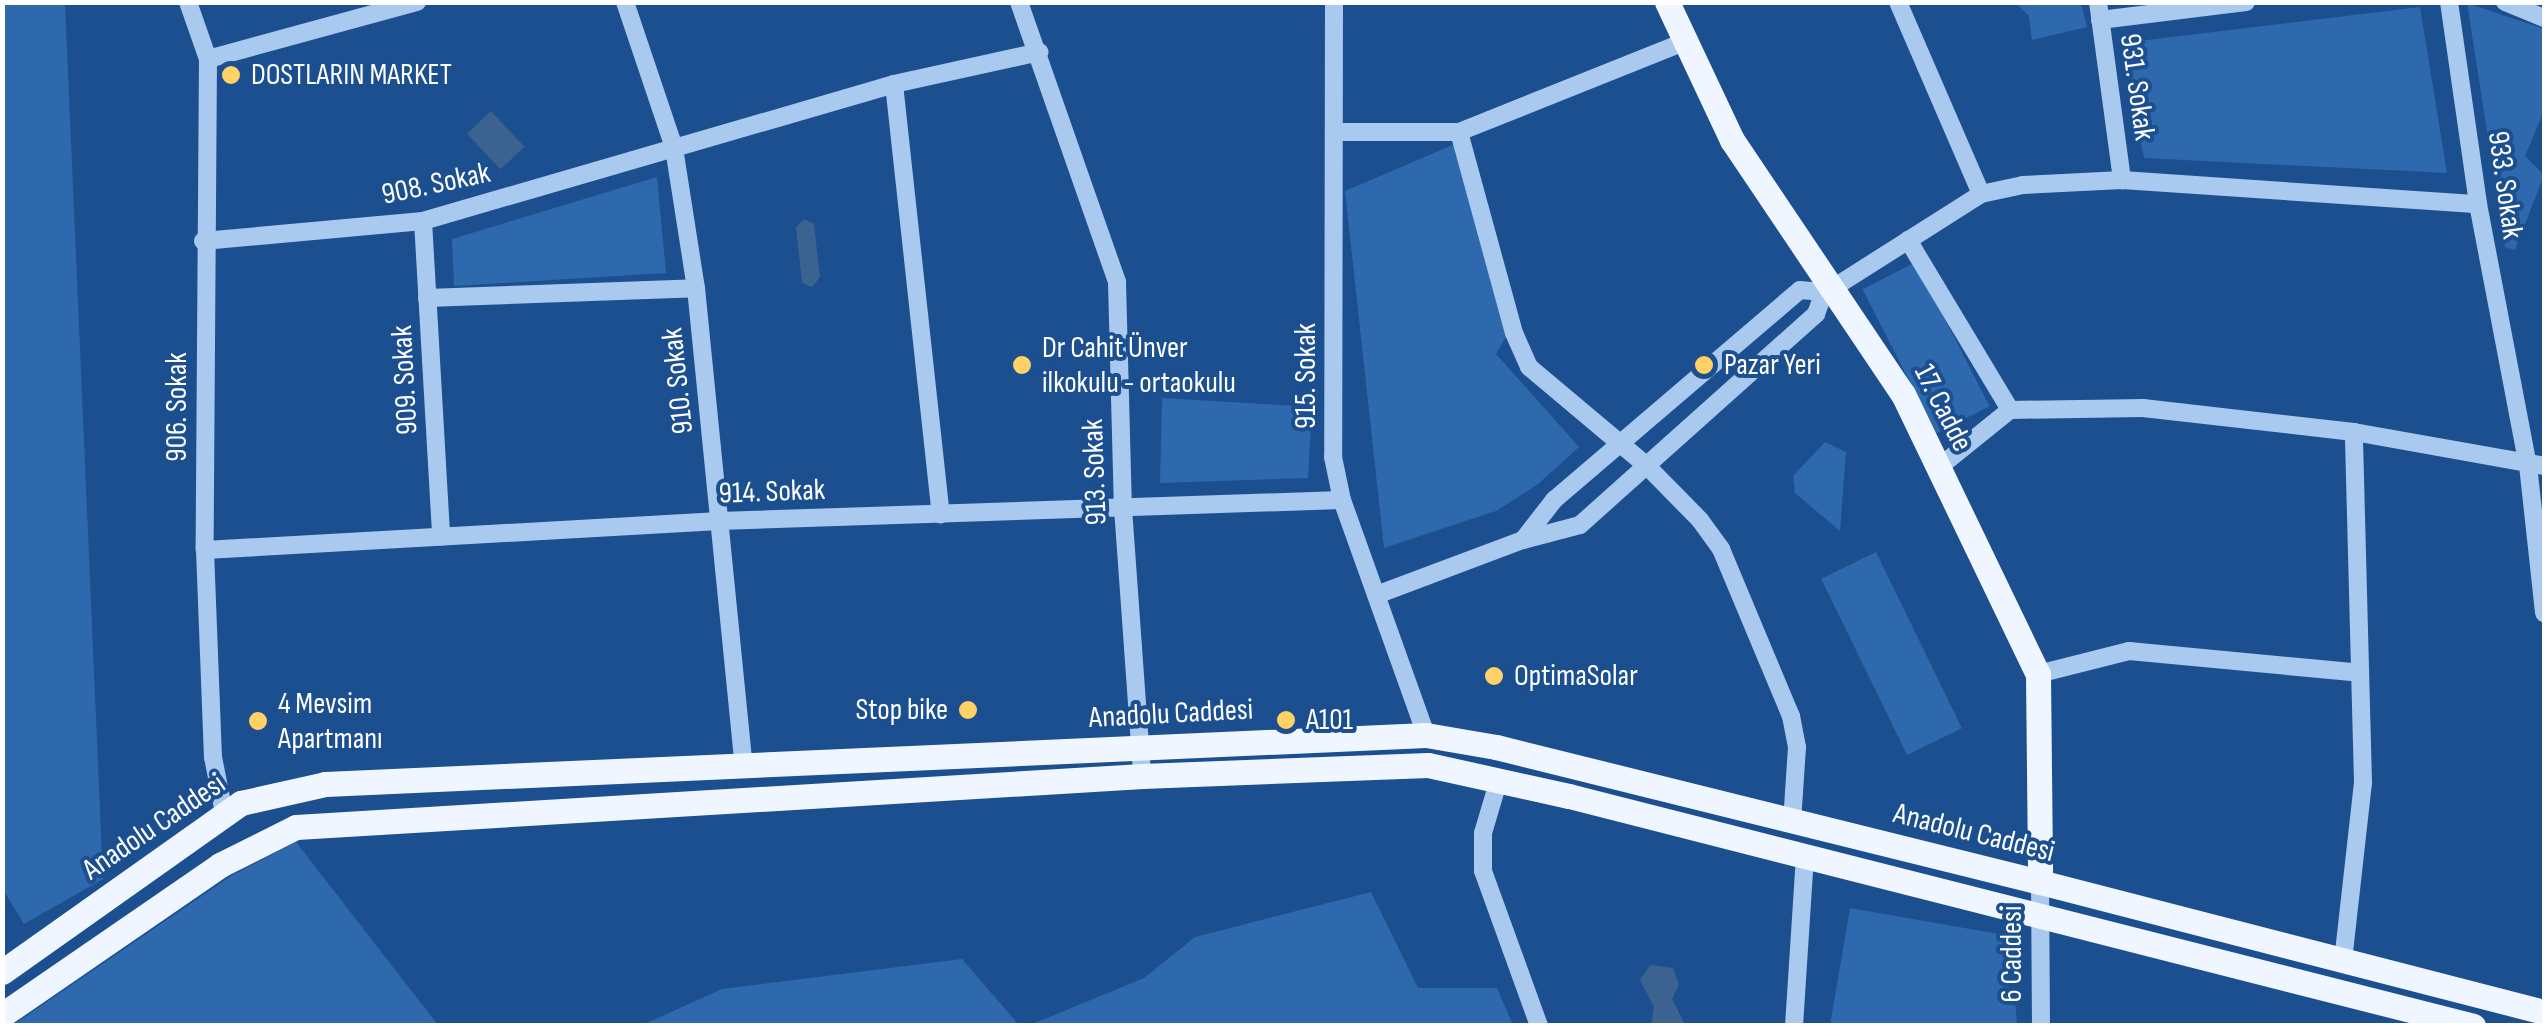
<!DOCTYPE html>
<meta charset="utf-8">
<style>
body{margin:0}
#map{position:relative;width:2547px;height:1028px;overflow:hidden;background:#1b4f8f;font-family:"Sofia Sans Condensed",sans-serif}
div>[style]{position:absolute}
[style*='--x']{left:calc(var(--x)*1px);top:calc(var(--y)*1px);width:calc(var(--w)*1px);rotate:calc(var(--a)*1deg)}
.green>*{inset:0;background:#2e69ad;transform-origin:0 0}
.water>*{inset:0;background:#3c6290;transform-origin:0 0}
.minor>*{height:18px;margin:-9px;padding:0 9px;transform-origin:9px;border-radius:9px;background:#a9c9ee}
.major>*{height:25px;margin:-12.5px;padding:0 12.5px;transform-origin:12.5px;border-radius:12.5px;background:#f0f6ff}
.dots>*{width:28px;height:28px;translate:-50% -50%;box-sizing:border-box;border:5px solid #1b4f8f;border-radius:50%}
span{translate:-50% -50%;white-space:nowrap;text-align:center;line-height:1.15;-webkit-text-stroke:8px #1b4f8f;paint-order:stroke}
.poi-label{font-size:30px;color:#fff}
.left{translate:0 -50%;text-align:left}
.right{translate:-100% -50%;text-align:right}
.street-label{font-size:30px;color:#fff}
.frame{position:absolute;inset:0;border:5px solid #fff;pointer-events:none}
</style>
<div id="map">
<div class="green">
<i style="clip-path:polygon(3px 2px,65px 3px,103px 879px,24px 924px,2px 888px)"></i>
<i style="clip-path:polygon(2016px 3px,2081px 3px,2087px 27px,2032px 40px,2029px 16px)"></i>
<i style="clip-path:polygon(2467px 3px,2544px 29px,2544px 111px,2525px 156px,2544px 175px,2515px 250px,2505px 247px)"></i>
<i style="clip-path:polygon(2420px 7px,2447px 173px,2144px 158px,2122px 43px)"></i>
<i style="clip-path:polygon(1455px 144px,1507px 335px,1496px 354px,1579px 447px,1537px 485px,1496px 511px,1384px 548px,1345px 191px)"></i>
<i style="clip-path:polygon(657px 177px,666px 273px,454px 286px,452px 239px)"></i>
<i style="left:1916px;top:262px;width:162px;height:60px;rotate:63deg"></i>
<i style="clip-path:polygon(1162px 398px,1312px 407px,1308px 478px,1160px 483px)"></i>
<i style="clip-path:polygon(1825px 442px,1846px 452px,1840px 531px,1795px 493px,1793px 476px)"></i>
<i style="left:1876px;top:552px;width:196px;height:61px;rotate:64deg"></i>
<i style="clip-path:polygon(296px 842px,438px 1025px,13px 1025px,231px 876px)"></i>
<i style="clip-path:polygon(1371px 892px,1418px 988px,1497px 988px,1513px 1025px,1381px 1025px,1383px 1022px,1378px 1026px,1030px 1025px,1144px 978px,1195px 937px)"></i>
<i style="clip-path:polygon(1850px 908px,2010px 936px,2017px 1025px,1830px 1025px)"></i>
<i style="clip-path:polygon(962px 959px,1019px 1025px,642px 1025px,722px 989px)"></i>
</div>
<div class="water">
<i style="left:491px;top:111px;width:49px;height:33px;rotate:47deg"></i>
<i style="clip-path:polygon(804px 219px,814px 224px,820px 277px,812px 287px,802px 283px,796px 227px)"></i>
<i style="clip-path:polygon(1650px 965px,1673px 968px,1679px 985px,1672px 999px,1685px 1025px,1651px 1025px,1654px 1007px,1640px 980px)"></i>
</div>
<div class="minor">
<i style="--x:188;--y:2;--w:60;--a:70.7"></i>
<i style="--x:208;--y:59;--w:491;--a:90.4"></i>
<i style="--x:205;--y:550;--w:207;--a:87.8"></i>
<i style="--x:213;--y:757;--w:57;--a:78.9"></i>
<i style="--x:625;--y:2;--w:154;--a:71.4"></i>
<i style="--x:674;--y:148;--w:142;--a:81.1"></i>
<i style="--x:696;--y:288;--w:477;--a:84.3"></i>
<i style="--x:1019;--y:2;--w:297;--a:70.7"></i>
<i style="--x:1117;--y:282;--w:226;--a:88.5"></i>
<i style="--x:1123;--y:508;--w:269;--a:85.9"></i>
<i style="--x:1334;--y:2;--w:455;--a:90.1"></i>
<i style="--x:1333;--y:457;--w:44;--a:78.2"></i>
<i style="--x:1342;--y:500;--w:250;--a:70.3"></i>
<i style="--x:1898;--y:2;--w:209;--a:66.6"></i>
<i style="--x:2098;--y:2;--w:180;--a:82.3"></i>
<i style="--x:2449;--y:2;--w:204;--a:81.8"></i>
<i style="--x:2478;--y:204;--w:266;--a:79.2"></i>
<i style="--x:2528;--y:465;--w:149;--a:83.8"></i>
<i style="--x:2505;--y:2;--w:42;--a:22.3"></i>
<i style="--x:2100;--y:20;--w:147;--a:-7"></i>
<i style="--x:208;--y:59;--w:217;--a:-15.3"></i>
<i style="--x:894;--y:84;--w:433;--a:83.8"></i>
<i style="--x:1335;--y:132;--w:124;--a:0"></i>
<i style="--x:1459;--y:132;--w:242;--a:-21.8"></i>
<i style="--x:1459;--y:132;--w:208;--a:74.7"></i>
<i style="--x:1514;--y:333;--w:37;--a:66"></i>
<i style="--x:1529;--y:367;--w:154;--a:40"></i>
<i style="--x:1647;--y:466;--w:76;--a:45.5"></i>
<i style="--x:1700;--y:520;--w:36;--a:54"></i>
<i style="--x:1721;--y:549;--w:181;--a:67.3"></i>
<i style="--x:1791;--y:716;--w:32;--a:79"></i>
<i style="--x:1797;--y:747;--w:75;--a:93.8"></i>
<i style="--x:423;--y:221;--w:316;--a:86.7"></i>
<i style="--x:1908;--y:240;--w:198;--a:59"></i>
<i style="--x:203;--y:241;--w:221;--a:-5.2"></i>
<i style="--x:423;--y:221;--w:491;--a:-16.2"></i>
<i style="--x:894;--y:84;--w:149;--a:-12.4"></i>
<i style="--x:427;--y:298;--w:269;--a:-2.1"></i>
<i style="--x:1938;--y:468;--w:92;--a:-38.9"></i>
<i style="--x:2010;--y:410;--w:133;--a:-0.9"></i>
<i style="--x:2143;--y:408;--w:212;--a:6.5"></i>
<i style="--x:2354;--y:432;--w:193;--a:10.1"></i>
<i style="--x:1523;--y:540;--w:51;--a:-52.2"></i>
<i style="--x:1554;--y:500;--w:323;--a:-40.5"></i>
<i style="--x:1800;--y:290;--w:24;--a:5"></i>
<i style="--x:1824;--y:292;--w:10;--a:-24"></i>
<i style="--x:1833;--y:288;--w:175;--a:-32.4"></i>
<i style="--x:1981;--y:194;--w:43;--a:-12.1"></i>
<i style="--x:2023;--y:185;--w:99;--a:-2.9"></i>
<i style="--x:2122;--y:180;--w:357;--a:3.9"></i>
<i style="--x:205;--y:550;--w:515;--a:-3.23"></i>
<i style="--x:719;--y:521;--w:623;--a:-1.93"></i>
<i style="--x:1379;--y:594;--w:154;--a:-20.6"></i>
<i style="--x:1523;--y:540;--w:59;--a:-14.7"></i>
<i style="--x:1580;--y:525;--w:317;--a:-41.8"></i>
<i style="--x:1816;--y:314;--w:23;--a:-70"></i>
<i style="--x:2038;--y:674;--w:94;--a:-14.2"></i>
<i style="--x:2129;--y:651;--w:232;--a:5.4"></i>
<i style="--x:1499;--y:779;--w:56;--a:106.5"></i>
<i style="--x:1483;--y:833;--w:38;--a:90"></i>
<i style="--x:1483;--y:871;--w:165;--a:70.1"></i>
<i style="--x:2040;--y:882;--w:144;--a:89.6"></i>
<i style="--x:2343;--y:961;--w:179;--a:-83.6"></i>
<i style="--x:2363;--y:783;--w:351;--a:-91.5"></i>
<i style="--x:1794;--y:1026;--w:170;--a:-86.3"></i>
</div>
<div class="major">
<i style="--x:1667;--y:2;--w:153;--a:64.8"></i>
<i style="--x:1732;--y:140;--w:306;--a:56.1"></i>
<i style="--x:1903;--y:394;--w:311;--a:64.3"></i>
<i style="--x:2038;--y:674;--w:208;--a:89.4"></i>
<i style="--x:2;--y:972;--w:293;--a:-35.3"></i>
<i style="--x:241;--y:803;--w:86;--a:-12.7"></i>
<i style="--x:325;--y:784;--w:1102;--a:-2.55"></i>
<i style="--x:1426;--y:735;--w:71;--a:9.7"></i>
<i style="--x:1496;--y:747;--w:561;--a:13.94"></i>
<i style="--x:2040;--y:882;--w:520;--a:14.46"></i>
<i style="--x:2;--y:1015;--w:265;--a:-34.5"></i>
<i style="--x:220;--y:865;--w:85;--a:-26.6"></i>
<i style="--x:296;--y:827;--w:848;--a:-3.45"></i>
<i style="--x:1142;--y:776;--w:286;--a:-2.2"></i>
<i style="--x:1428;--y:765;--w:144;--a:12.4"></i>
<i style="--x:1569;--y:796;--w:933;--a:14.27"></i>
</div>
<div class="dots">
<i style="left:231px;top:75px;background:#ffd166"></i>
<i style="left:1022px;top:365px;background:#ffd166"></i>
<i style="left:1704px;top:365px;background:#ffd166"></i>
<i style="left:1494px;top:676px;background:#ffd166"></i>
<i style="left:968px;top:710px;background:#ffd166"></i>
<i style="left:1286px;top:720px;background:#ffd166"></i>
<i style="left:258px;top:721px;background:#ffd166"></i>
</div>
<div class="poi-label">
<span class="left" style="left:251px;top:75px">DOSTLARIN MARKET</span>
<span class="left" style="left:1042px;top:365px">Dr Cahit Ünver<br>ilkokulu - ortaokulu</span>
<span class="left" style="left:1724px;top:365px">Pazar Yeri</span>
<span class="left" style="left:1514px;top:676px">OptimaSolar</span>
<span class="left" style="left:278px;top:721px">4 Mevsim<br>Apartmanı</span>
<span class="right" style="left:948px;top:710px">Stop bike</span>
<span class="left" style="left:1306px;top:720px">A101</span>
</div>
<div class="street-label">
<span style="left:2137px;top:87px;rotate:82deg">931. Sokak</span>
<span style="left:436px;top:184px;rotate:-12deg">908. Sokak</span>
<span style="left:2505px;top:185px;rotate:82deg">933. Sokak</span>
<span style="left:1306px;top:376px;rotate:-90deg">915. Sokak</span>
<span style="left:405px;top:380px;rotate:-93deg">909. Sokak</span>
<span style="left:678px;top:381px;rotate:-96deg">910. Sokak</span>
<span style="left:177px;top:407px;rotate:-90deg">906. Sokak</span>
<span style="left:1943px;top:408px;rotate:63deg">17. Cadde</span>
<span style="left:1095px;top:472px;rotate:-92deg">913. Sokak</span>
<span style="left:772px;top:492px;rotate:-2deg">914. Sokak</span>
<span style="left:1171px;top:714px;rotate:-3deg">Anadolu Caddesi</span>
<span style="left:154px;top:827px;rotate:-34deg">Anadolu Caddesi</span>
<span style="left:1974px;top:833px;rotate:14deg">Anadolu Caddesi</span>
<span style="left:2012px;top:954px;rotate:-90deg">6 Caddesi</span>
</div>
<div class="frame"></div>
</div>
